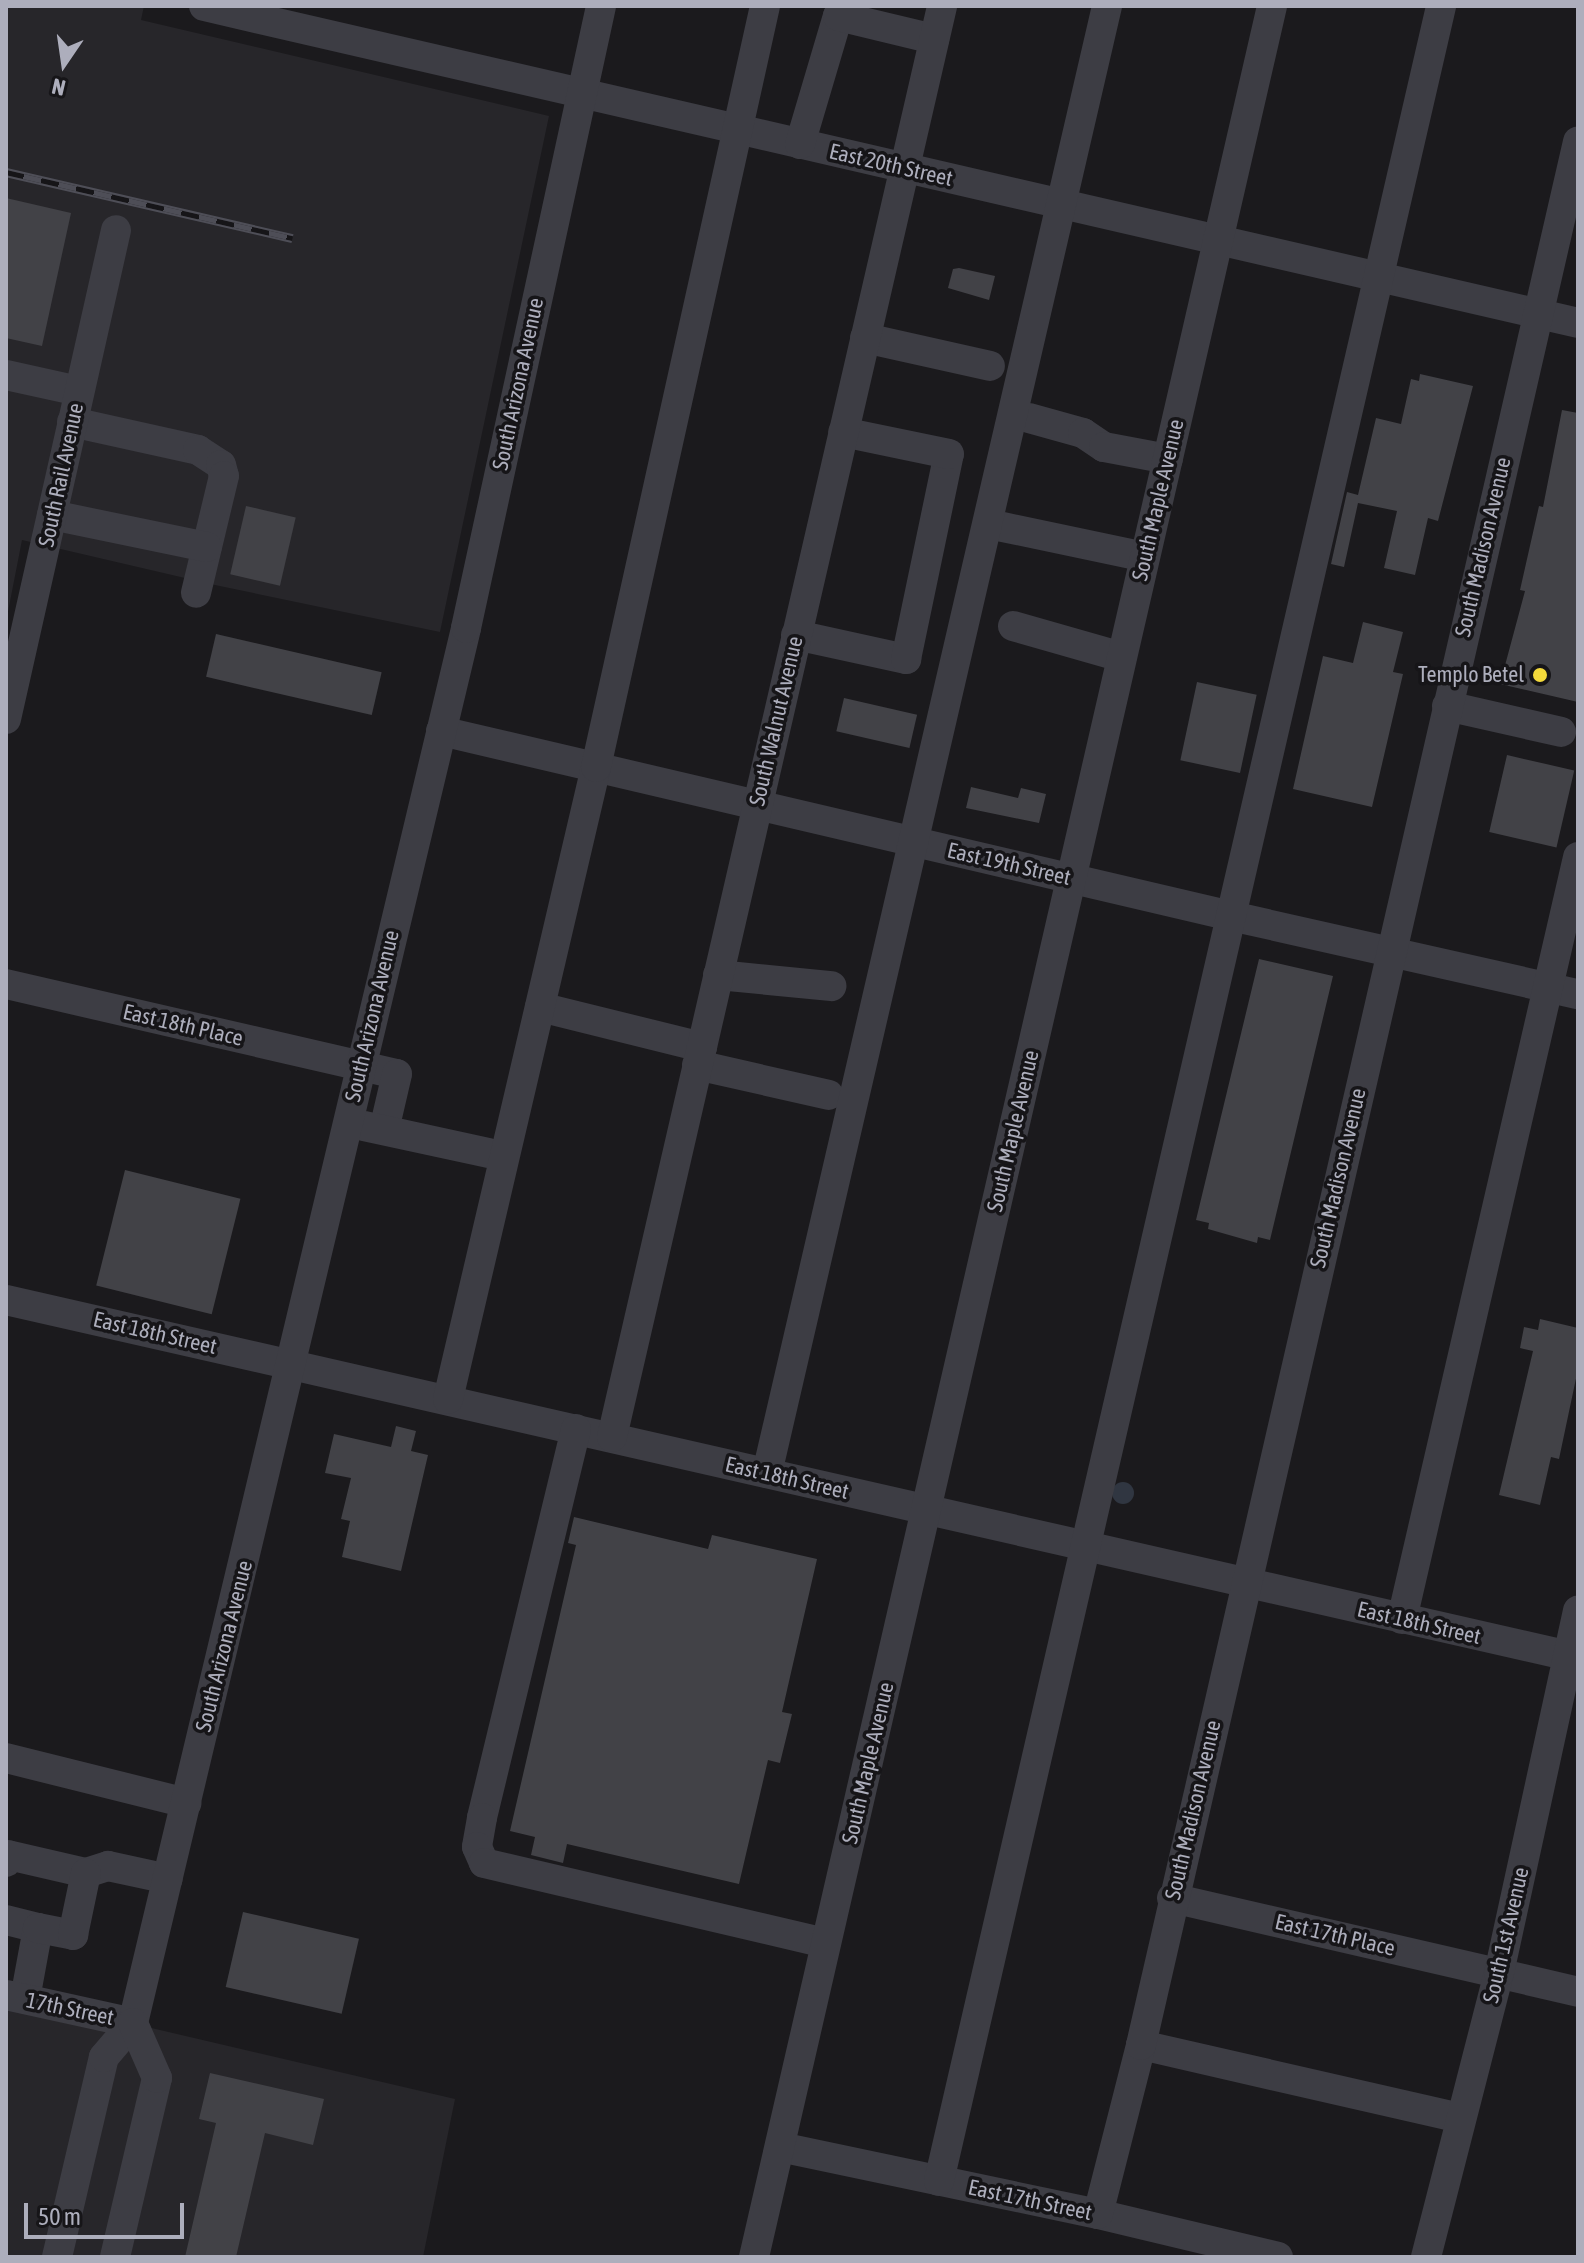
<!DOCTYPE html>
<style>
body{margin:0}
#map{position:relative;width:1584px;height:2263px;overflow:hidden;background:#1b1a1d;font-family:"Asap Condensed",sans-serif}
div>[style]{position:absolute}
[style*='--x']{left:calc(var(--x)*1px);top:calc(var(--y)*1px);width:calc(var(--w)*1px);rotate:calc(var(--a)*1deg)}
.built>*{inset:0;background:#27262a}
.water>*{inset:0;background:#303641}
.round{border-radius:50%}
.building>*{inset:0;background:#424247;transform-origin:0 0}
.minor>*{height:30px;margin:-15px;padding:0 15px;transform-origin:15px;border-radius:15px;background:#3d3d44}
.rail>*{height:9px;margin-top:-4.5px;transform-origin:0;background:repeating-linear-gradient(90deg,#161518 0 18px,#4e4e57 0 36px);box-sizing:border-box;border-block:2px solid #4e4e57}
.dots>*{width:22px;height:22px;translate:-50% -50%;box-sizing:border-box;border:4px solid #161518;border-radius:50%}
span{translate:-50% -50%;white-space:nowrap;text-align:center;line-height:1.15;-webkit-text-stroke:7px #161518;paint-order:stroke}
.street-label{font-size:22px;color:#adaebc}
.poi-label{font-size:22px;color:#adaebc}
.right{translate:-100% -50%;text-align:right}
.frame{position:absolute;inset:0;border:8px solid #adaebc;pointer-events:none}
.north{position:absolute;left:24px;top:24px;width:80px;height:80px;-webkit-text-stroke:6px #161518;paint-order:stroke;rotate:193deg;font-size:22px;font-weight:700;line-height:32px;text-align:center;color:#adaebc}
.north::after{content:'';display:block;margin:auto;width:28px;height:36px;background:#adaebc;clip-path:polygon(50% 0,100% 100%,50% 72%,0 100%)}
.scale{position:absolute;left:24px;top:2203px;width:160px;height:36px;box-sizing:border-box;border:4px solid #adaebc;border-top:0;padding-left:10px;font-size:24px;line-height:28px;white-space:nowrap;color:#adaebc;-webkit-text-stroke:6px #161518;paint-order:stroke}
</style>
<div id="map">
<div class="built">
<i style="clip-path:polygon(6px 6px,144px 6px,141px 20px,549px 116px,440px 632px,215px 585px,22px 540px,6px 622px)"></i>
<i style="clip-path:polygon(6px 1994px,455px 2099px,423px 2257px,6px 2257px)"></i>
</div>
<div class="water">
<i class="round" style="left:1112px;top:1482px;width:22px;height:22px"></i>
</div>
<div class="building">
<i style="clip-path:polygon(6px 198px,71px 213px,42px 346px,6px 338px)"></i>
<i style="clip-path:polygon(959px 268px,995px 276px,989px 300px,948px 288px,953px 269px)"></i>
<i style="clip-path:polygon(1420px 374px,1473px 386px,1438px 521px,1428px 518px,1415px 575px,1384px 568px,1397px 511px,1358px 503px,1344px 567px,1331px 564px,1347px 492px,1358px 495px,1376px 418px,1401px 424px,1411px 379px,1419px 381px)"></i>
<i style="clip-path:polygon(1562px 410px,1578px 413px,1578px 702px,1500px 684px,1525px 591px,1520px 590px,1539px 506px,1543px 507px)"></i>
<i style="left:246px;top:506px;width:51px;height:70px;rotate:13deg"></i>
<i style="clip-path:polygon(1363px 622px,1403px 632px,1393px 672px,1403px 674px,1372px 807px,1293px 789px,1323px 656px,1353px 663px)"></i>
<i style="left:216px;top:634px;width:170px;height:44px;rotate:13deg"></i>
<i style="left:1197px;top:682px;width:61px;height:80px;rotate:12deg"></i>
<i style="left:844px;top:698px;width:75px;height:34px;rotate:13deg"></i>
<i style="left:1507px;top:755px;width:69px;height:79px;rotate:13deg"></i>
<i style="clip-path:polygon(971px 787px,1018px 798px,1021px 788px,1046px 794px,1039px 823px,966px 808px)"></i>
<i style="clip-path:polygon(1259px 959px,1333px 976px,1270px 1240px,1258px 1237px,1257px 1243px,1208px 1229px,1209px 1223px,1196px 1220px)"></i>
<i style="left:125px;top:1170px;width:119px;height:119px;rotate:14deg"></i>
<i style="clip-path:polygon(1540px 1319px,1578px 1328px,1578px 1369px,1559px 1459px,1551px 1457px,1540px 1505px,1499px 1495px,1533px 1351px,1520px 1348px,1524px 1327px,1538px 1330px)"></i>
<i style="clip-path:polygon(396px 1426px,416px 1431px,411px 1451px,428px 1455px,401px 1571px,342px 1557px,350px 1521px,341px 1519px,351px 1478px,325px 1473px,334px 1434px,391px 1447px)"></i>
<i style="clip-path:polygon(574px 1517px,708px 1549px,712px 1535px,817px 1559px,782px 1712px,792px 1714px,780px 1763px,768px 1760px,739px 1884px,567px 1844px,563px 1863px,531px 1855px,535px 1837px,510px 1831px,576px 1545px,568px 1543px)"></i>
<i style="left:243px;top:1912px;width:119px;height:77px;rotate:13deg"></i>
<i style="clip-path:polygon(210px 2073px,324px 2099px,313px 2145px,265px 2133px,236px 2257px,185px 2257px,216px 2123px,199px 2119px)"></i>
</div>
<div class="minor">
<i style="--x:204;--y:6;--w:1410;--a:12.99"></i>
<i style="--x:800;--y:144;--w:134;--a:-73.5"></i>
<i style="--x:838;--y:16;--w:99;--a:13.5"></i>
<i style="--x:865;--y:338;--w:128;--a:12.6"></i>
<i style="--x:6;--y:375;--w:75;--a:12.4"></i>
<i style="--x:1029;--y:418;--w:56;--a:15.5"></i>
<i style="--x:1083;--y:433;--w:25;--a:34"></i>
<i style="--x:1104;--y:447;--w:65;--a:10.6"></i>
<i style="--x:72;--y:422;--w:129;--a:12.5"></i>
<i style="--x:198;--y:450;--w:27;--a:33"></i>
<i style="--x:221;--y:465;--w:11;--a:75"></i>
<i style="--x:224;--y:476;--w:120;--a:103.5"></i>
<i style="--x:52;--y:515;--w:158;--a:11.7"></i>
<i style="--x:998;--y:526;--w:150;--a:11.9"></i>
<i style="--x:1013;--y:626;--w:113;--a:15.9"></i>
<i style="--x:796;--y:635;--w:113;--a:12.3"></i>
<i style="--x:906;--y:659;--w:209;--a:-78.2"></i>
<i style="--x:949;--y:454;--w:108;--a:-168.3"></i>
<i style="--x:1447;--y:706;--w:117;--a:12.8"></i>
<i style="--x:6;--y:719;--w:501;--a:-77.32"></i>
<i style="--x:441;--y:731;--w:811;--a:13.18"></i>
<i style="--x:1231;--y:916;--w:356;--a:12.7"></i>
<i style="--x:718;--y:975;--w:114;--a:5.6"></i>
<i style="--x:6;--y:984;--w:401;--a:13"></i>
<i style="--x:397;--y:1074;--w:57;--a:103.1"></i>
<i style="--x:540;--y:1007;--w:167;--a:13.9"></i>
<i style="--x:697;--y:1065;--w:135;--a:12.8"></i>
<i style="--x:364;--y:1126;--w:128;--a:12.2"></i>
<i style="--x:6;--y:1300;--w:1612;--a:12.83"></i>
<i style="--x:448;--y:1399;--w:649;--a:-76.82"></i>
<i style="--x:596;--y:767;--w:780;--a:-77.48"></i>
<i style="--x:576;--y:1429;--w:400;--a:103.6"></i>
<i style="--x:482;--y:1818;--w:29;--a:100"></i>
<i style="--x:477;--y:1847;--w:17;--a:66"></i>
<i style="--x:484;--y:1863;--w:351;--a:13.2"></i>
<i style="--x:612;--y:1437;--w:1469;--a:-77.01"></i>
<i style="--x:767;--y:1473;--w:1506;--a:-76.95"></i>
<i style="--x:1402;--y:1619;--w:782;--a:-76.99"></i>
<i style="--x:6;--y:1758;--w:186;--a:14"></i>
<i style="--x:6;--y:1862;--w:7;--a:-74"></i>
<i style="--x:8;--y:1855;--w:80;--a:13"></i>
<i style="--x:86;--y:1873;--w:23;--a:-18"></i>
<i style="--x:108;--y:1866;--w:61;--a:12.2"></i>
<i style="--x:1172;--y:1898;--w:417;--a:13"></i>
<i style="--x:6;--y:1920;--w:33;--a:14"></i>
<i style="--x:38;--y:1928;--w:72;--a:100.4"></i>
<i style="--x:38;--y:1928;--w:36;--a:11"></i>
<i style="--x:73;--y:1935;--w:63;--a:-78.2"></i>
<i style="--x:6;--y:1995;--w:130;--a:12.4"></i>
<i style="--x:1141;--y:2045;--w:328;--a:12.9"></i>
<i style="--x:780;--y:2147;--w:325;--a:11.9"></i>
<i style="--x:1098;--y:2214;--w:185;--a:13.4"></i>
<i style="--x:939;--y:2181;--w:2232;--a:-77"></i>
<i style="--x:1098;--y:2214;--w:174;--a:-75.7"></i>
<i style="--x:1141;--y:2045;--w:1953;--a:-77.07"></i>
<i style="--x:57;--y:2257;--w:205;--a:-76.8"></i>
<i style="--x:104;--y:2057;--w:45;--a:-49.5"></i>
<i style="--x:133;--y:2023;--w:1434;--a:-76.57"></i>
<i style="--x:466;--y:628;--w:636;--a:-77.75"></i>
<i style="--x:115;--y:2257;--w:184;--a:-76.8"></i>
<i style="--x:157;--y:2078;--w:60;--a:-113.6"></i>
<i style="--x:754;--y:2257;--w:2310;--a:-77.04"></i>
<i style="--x:1426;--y:2257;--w:293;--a:-75.6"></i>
<i style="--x:1499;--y:1973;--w:371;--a:-77.7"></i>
</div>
<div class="rail">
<i style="--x:6;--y:172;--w:294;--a:13"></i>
</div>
<div class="dots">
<i style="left:1540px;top:675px;background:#f4da3b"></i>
</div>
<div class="street-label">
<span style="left:891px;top:165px;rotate:13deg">East 20th Street</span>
<span style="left:518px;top:384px;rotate:-78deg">South Arizona Avenue</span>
<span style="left:61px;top:475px;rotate:-78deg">South Rail Avenue</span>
<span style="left:1158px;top:500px;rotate:-77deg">South Maple Avenue</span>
<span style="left:1483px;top:547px;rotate:-77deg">South Madison Avenue</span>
<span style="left:776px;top:721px;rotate:-77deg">South Walnut Avenue</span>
<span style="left:1009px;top:864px;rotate:13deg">East 19th Street</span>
<span style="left:372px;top:1016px;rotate:-77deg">South Arizona Avenue</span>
<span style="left:183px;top:1025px;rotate:13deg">East 18th Place</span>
<span style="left:1013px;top:1131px;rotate:-77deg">South Maple Avenue</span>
<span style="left:1338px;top:1178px;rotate:-77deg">South Madison Avenue</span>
<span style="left:155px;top:1333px;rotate:13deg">East 18th Street</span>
<span style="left:787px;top:1478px;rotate:13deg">East 18th Street</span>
<span style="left:1419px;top:1623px;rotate:13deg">East 18th Street</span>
<span style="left:224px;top:1646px;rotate:-76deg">South Arizona Avenue</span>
<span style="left:868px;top:1763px;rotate:-77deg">South Maple Avenue</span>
<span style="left:1193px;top:1810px;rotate:-77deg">South Madison Avenue</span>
<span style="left:1335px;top:1935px;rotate:13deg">East 17th Place</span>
<span style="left:1506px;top:1935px;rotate:-77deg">South 1st Avenue</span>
<span style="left:70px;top:2009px;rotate:12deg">17th Street</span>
<span style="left:1030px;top:2200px;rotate:12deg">East 17th Street</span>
</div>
<div class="poi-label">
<span class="right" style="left:1524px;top:675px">Templo Betel</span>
</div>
<div class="frame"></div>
<div class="north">N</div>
<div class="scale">50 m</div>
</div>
